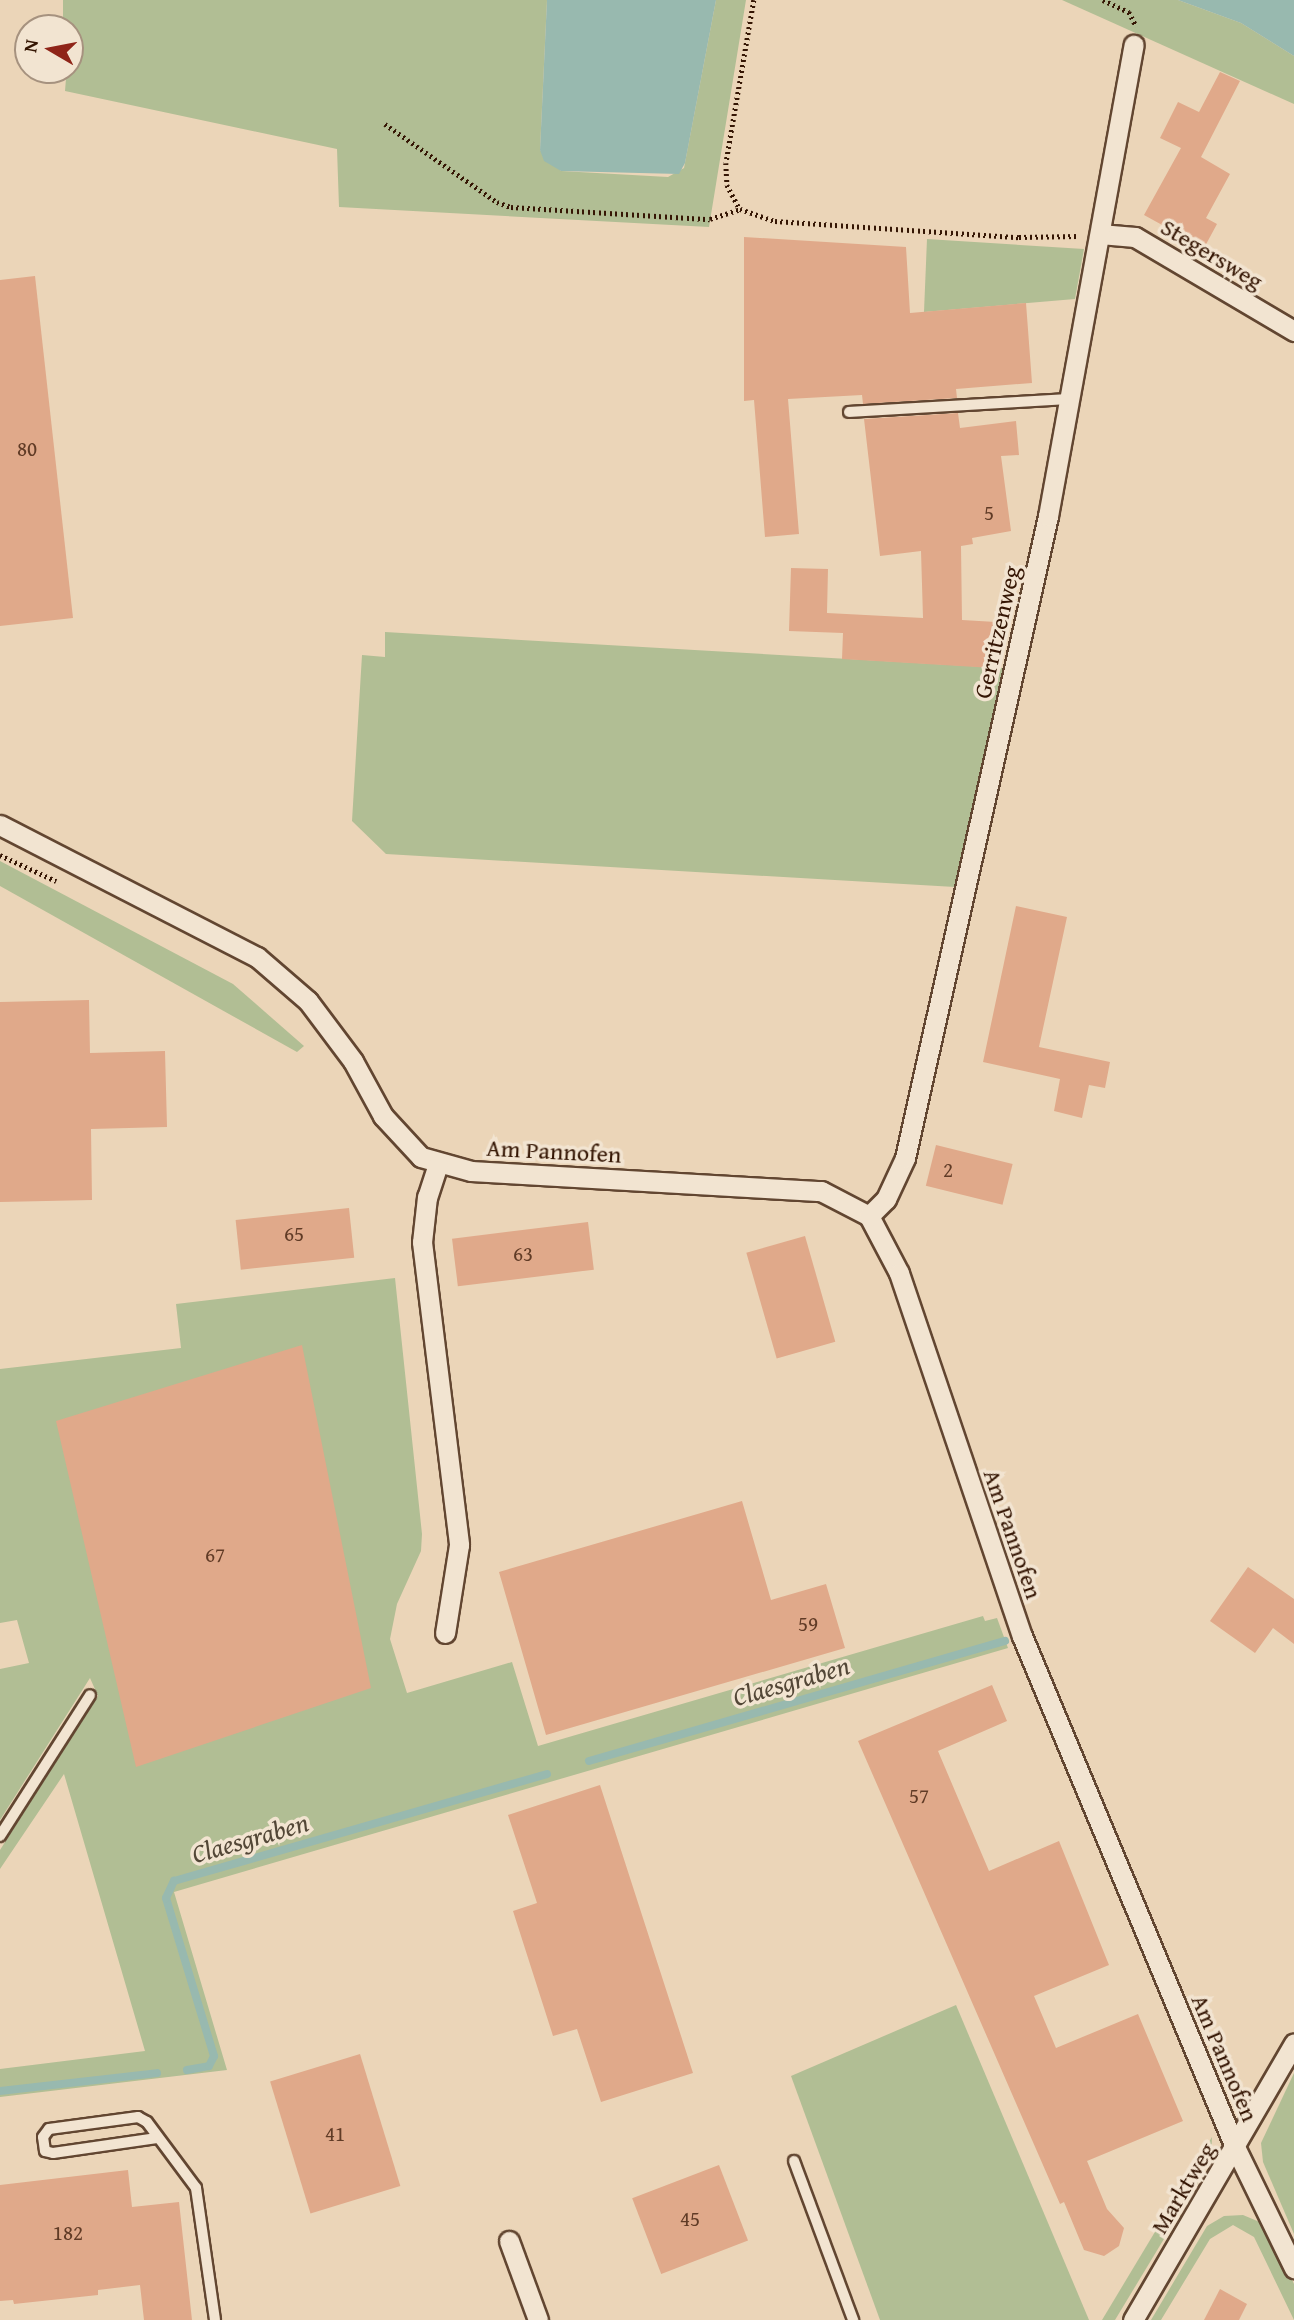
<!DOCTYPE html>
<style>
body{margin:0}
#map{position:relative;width:1294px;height:2320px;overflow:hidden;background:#ebd5b8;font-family:"Gentium Book Plus",serif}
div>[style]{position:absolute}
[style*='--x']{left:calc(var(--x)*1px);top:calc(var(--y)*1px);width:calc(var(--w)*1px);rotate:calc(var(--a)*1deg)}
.green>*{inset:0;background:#b1be94}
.water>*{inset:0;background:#98b9af}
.stream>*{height:8px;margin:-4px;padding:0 4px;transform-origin:4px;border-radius:4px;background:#98b9af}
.building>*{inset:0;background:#e0a98a;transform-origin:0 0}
.path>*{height:4.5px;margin-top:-2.25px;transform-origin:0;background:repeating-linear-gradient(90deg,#351604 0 2px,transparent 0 5.5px)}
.roads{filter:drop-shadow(2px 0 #624631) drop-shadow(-2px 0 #624631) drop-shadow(0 2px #624631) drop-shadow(0 -2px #624631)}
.service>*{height:10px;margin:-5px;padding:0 5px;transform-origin:5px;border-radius:5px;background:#f2e4d1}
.minor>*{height:19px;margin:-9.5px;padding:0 9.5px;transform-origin:9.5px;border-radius:9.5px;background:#f2e4d1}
span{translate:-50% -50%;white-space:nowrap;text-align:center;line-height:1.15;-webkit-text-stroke:7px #f2e4d1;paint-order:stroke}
.number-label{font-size:21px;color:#603b26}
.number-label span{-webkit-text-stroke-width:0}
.street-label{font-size:24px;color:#351604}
.water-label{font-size:26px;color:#534737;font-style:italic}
.north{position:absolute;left:14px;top:14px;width:70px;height:70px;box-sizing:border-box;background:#f2e4d1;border:2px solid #a6927f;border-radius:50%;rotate:280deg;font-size:19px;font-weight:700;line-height:28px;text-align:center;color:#351604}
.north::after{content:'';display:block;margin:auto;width:24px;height:32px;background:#8f2418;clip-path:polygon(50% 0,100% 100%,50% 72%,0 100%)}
</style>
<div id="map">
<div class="green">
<i style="clip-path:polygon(63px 0,547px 0,540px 150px,561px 171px,668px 177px,684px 168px,716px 0,746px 0,709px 227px,339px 207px,337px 149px,65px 91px,70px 28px,63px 28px)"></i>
<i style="clip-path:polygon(1062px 0,1178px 0,1241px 23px,1294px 56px,1294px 104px)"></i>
<i style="clip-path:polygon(927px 239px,1084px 249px,1075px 299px,924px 312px)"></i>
<i style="clip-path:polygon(385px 632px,1004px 668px,955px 887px,386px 854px,352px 821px,362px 655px,385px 657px)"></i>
<i style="clip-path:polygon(0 861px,233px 984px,304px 1046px,297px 1052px,0 886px)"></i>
<i style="clip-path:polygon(395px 1278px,422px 1534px,421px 1551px,397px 1604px,390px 1639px,407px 1693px,512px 1662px,538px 1746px,983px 1616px,985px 1621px,997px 1618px,1008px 1648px,174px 1892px,227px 2070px,0 2097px,0 2069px,145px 2051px,64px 1774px,0 1869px,0 1850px,98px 1696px,90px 1678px,0 1820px,0 1669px,29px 1663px,17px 1620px,0 1623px,0 1369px,181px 1348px,176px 1304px)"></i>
<i style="clip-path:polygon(956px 2005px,1089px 2320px,880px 2320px,791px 2076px)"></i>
<i style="clip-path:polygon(1294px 2073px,1294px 2234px,1263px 2162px,1261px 2143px)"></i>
<i style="clip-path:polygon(1212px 2137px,1211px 2156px,1199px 2181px,1115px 2320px,1102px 2320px)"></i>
<i style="clip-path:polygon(1243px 2215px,1262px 2223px,1274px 2238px,1294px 2284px,1294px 2320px,1254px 2237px,1233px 2225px,1210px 2239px,1161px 2320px,1151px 2320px,1207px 2226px,1224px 2216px)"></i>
</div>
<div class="water">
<i style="clip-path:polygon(547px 0,716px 0,685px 163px,679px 174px,561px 171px,544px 161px,540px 150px)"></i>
<i style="clip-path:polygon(1178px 0,1294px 0,1294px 56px,1241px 23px)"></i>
</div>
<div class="stream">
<i style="--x:589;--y:1761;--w:433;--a:-16.1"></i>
<i style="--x:187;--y:2070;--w:22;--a:-10"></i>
<i style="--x:209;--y:2066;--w:11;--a:-63"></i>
<i style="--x:214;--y:2056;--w:165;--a:-106.9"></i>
<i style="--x:166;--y:1898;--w:19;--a:-65"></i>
<i style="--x:174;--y:1881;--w:388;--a:-16"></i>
<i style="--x:0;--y:2091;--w:158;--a:-6.5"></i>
</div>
<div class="building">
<i style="clip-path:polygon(1220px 72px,1240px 81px,1201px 157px,1230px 174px,1206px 218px,1217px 224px,1204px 248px,1144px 215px,1181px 148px,1160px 138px,1178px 102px,1199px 112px)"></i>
<i style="clip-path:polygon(744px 237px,906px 247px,910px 313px,1026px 303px,1032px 383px,956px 389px,957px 398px,863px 404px,862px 395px,788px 399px,799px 534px,765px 537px,754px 400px,744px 401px)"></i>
<i style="clip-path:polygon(35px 276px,73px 618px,0 626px,0 280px)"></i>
<i style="clip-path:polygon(958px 413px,960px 428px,1016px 421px,1019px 455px,1001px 456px,1011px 531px,972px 538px,973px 544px,961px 546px,962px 620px,996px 622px,993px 668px,842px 659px,843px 633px,789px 631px,791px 568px,828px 569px,827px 613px,923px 618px,921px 551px,880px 556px,864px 419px)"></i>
<i style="clip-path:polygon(1016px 906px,1067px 917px,1039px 1047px,1110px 1062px,1105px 1088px,1089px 1085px,1082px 1118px,1054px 1111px,1060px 1079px,983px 1062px)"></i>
<i style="clip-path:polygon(89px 1000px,90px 1053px,165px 1051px,167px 1127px,91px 1129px,92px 1200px,0 1202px,0 1002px)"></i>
<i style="left:936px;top:1145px;width:79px;height:42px;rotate:14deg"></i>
<i style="left:349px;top:1208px;width:50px;height:114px;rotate:84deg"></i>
<i style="left:588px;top:1222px;width:48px;height:137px;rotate:83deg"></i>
<i style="left:805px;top:1236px;width:110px;height:61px;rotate:74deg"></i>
<i style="clip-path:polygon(302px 1345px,371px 1688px,136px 1767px,56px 1421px)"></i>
<i style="clip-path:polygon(742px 1501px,771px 1600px,826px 1584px,845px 1648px,546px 1735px,499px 1572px)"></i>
<i style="clip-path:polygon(1248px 1567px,1294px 1599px,1294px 1644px,1273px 1628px,1255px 1653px,1210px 1621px)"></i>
<i style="clip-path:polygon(992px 1685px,1007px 1721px,938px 1751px,989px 1871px,1059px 1841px,1109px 1965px,1034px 1996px,1056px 2048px,1138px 2014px,1183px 2121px,1087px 2161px,1107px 2209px,1124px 2228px,1119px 2246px,1104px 2256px,1084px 2250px,1064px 2202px,1060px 2204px,858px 1741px)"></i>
<i style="clip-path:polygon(600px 1785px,693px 2073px,601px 2102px,577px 2029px,553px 2036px,513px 1911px,537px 1903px,508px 1815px)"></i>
<i style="left:360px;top:2054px;width:138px;height:94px;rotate:73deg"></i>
<i style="left:719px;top:2165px;width:81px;height:93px;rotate:69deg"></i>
<i style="clip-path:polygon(128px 2170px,132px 2207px,179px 2202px,192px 2320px,144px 2320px,140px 2285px,98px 2290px,98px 2295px,14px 2304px,13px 2300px,0 2301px,0 2185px)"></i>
<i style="clip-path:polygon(1220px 2289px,1247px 2304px,1239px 2320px,1204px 2320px)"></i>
</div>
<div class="path">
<i style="--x:754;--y:0;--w:165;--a:99.7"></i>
<i style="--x:726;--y:163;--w:22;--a:87"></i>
<i style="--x:727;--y:185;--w:27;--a:62"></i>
<i style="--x:740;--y:209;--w:37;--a:19"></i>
<i style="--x:775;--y:221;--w:245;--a:3.8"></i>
<i style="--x:1019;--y:237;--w:59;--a:-1"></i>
<i style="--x:1103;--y:0;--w:29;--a:25"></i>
<i style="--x:1129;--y:12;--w:16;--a:63"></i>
<i style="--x:385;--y:124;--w:136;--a:34.9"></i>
<i style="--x:497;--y:202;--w:15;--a:20"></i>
<i style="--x:511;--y:207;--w:199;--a:3.5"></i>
<i style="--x:710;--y:219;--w:32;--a:-18"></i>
<i style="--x:0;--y:855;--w:62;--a:24.9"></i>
</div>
<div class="roads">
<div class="service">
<i style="--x:849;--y:412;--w:219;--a:-3.4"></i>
<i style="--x:0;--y:1836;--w:167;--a:-57.4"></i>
<i style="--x:157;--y:2138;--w:105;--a:171.8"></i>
<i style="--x:53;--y:2153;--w:8;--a:-166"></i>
<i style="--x:45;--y:2151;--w:14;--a:-98"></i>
<i style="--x:43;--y:2137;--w:10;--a:-53"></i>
<i style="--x:49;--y:2129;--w:90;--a:-7.7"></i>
<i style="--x:138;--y:2117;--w:10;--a:29"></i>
<i style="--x:147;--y:2122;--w:82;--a:53.4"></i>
<i style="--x:196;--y:2188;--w:133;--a:81.8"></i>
<i style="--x:794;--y:2161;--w:170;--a:69.6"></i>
</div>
<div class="minor">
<i style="--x:1100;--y:234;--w:35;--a:5"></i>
<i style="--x:1135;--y:237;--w:185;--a:30.6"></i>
<i style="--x:0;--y:825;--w:289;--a:27.2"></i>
<i style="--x:257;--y:957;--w:67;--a:40.8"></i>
<i style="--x:308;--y:1001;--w:75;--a:53.1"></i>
<i style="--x:353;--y:1061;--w:63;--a:61.4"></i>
<i style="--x:383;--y:1116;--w:56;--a:47.2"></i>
<i style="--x:421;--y:1157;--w:52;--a:15.6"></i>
<i style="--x:471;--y:1171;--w:351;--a:3.3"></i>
<i style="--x:821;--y:1191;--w:54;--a:27.5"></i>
<i style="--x:869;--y:1216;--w:64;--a:62.2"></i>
<i style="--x:899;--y:1273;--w:383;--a:71.3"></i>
<i style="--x:1022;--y:1636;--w:554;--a:67.37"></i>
<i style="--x:1235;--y:2147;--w:135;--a:64"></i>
<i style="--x:438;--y:1164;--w:35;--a:108"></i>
<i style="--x:427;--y:1197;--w:45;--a:96.3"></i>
<i style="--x:422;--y:1242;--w:305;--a:83"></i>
<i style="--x:459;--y:1545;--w:89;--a:99"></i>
<i style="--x:869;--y:1216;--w:24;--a:-45"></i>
<i style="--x:886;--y:1199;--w:45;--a:-65.1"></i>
<i style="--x:905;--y:1158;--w:658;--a:-77.44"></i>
<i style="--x:1048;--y:516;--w:479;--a:-79.7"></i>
<i style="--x:509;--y:2241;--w:84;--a:69.8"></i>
<i style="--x:1133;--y:2320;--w:320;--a:-59.8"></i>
</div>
</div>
<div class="number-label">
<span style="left:27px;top:449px">80</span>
<span style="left:989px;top:513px">5</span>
<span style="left:948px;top:1170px">2</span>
<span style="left:294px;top:1234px">65</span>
<span style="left:523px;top:1254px">63</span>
<span style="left:215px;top:1555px">67</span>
<span style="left:808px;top:1624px">59</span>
<span style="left:919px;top:1796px">57</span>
<span style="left:335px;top:2134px">41</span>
<span style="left:690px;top:2219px">45</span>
<span style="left:68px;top:2233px">182</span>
</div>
<div class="street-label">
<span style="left:1212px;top:254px;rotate:31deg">Stegersweg</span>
<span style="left:997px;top:632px;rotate:-77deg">Gerritzenweg</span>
<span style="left:554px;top:1151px;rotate:3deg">Am Pannofen</span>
<span style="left:1013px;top:1534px;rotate:71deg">Am Pannofen</span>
<span style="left:1225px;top:2058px;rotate:67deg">Am Pannofen</span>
<span style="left:1183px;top:2188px;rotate:-59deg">Marktweg</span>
</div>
<div class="water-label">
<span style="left:791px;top:1681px;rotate:-16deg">Claesgraben</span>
<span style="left:250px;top:1838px;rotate:-16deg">Claesgraben</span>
</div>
<div class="north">N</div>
</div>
